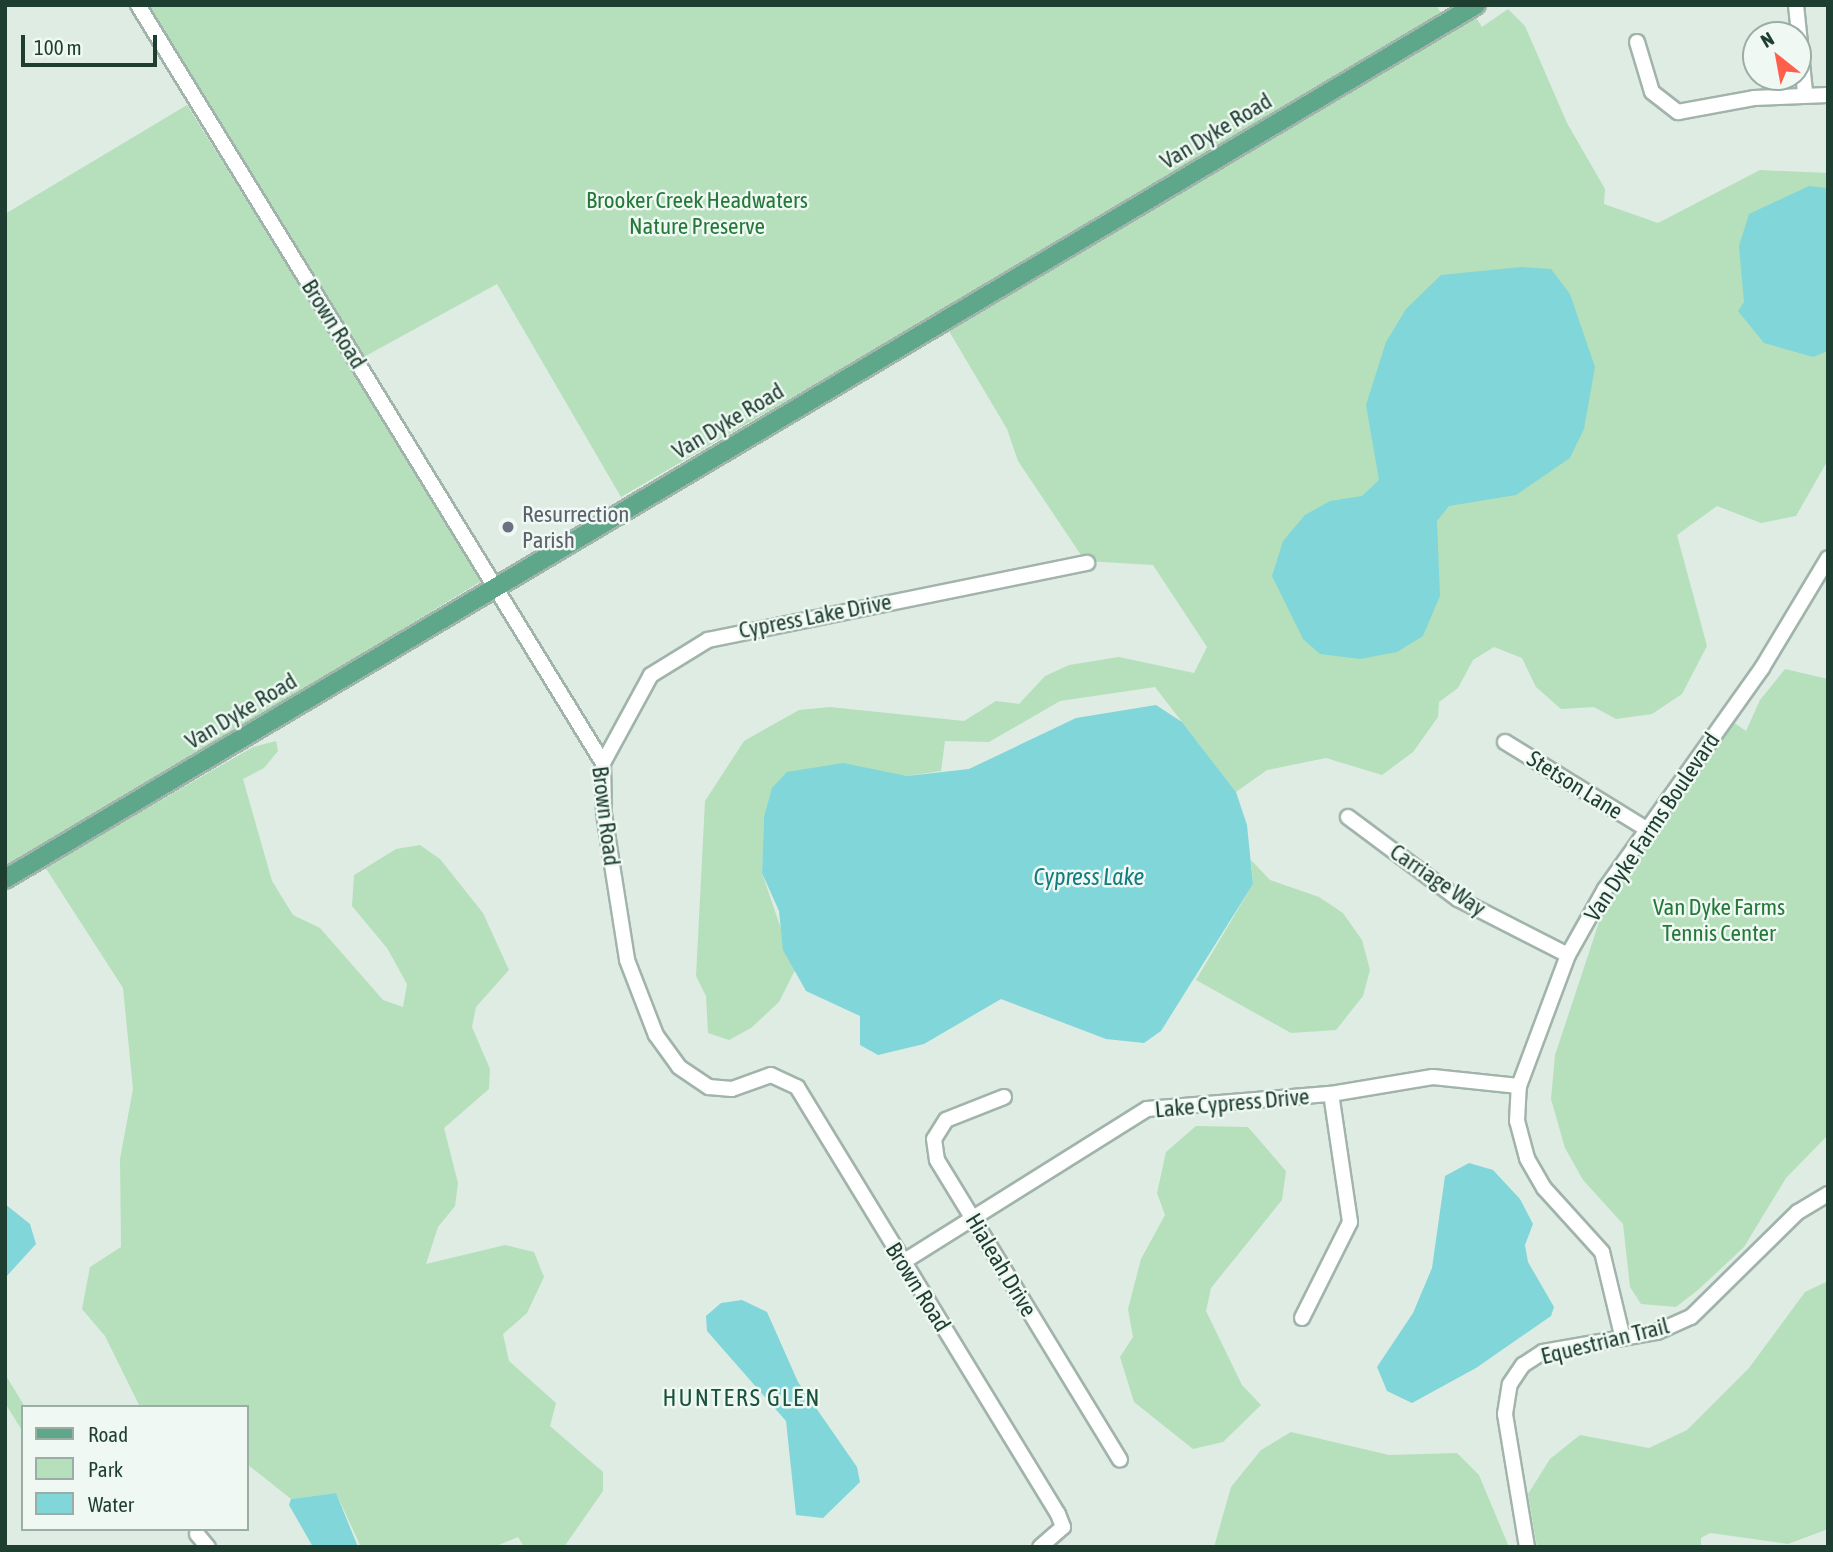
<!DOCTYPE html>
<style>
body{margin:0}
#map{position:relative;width:1833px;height:1552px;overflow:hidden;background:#dfece4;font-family:"Asap Condensed",sans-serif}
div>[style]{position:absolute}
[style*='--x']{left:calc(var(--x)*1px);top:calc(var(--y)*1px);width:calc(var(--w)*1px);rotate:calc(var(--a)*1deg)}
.green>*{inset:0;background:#b5e0bb}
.water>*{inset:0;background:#80d6d8}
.roads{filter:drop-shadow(2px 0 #a1b4ab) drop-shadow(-2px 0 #a1b4ab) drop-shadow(0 2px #a1b4ab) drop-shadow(0 -2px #a1b4ab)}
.minor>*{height:14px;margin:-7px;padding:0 7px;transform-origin:7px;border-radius:7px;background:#fff}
.major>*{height:18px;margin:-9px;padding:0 9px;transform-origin:9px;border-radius:9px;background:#5ea78a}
.dots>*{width:19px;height:19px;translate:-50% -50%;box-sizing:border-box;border:4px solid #eff8f3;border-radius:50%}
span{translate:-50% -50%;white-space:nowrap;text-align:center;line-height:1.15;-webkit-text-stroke:5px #eff8f3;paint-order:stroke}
.street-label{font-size:23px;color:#1e3e31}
.park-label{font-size:23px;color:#247939}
.worship-label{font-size:23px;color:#5b616d}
.left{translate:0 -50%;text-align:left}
.water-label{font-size:24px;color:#127c80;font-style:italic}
.neighbourhood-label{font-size:24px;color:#18523c;letter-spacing:2px}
.frame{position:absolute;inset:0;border:7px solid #1e3e31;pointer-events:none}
.legend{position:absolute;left:21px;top:1405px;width:228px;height:126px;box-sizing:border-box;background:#eff8f3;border:2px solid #9baea5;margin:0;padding:9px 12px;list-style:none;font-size:21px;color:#1e3e31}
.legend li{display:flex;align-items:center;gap:14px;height:35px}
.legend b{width:35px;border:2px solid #9baea5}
.north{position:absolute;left:1742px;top:21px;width:70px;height:70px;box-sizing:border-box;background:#eff8f3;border:2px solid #9baea5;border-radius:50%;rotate:329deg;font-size:19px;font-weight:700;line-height:28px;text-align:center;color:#1e3e31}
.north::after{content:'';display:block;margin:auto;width:24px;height:32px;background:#ff5e4a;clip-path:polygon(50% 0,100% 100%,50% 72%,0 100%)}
.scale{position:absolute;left:21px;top:35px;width:136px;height:32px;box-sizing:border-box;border:4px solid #1e3e31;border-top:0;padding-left:9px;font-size:21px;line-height:24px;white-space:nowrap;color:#1e3e31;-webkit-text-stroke:5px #eff8f3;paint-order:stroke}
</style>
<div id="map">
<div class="green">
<i style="clip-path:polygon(147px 5px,1436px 5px,1444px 18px,621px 497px,497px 284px,362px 358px)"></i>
<i style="clip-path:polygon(1508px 9px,1525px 26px,1567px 123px,1605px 189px,1604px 204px,1658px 223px,1760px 170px,1828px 173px,1828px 460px,1796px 516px,1761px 523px,1717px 506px,1677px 535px,1707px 646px,1682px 694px,1652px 714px,1616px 719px,1594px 707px,1561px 709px,1536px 687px,1522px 658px,1494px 647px,1473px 660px,1458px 688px,1439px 702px,1438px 717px,1413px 752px,1382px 775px,1326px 758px,1267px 770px,1236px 792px,1155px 687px,1060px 701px,989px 742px,945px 741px,941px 771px,907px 776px,877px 772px,764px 817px,762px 873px,795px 970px,779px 1002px,751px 1028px,729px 1040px,708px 1033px,706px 996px,696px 976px,705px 801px,744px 741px,799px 710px,830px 707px,964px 721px,996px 701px,1019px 704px,1045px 676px,1069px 665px,1119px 657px,1194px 673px,1207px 647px,1153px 565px,1085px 561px,1018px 461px,1007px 429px,946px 326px,1473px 13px,1482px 27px)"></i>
<i style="clip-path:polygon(187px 105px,483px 580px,5px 872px,5px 214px)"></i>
<i style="clip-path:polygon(1785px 669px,1828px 679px,1828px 1135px,1786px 1178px,1744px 1247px,1698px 1290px,1676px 1307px,1641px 1304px,1630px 1287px,1623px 1224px,1583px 1180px,1565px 1148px,1551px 1099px,1555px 1055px,1611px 886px,1730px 720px,1746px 731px,1760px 700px)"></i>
<i style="clip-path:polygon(276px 741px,278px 751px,264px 768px,243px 779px,272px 881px,293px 915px,320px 928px,383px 1000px,403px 1007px,407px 984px,387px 948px,352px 906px,354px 875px,396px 849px,420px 845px,440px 859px,483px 913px,509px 970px,476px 1007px,472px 1027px,490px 1069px,489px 1089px,444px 1128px,458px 1183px,455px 1206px,438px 1227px,426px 1264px,505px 1245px,534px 1252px,544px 1277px,527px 1313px,503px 1334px,509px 1361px,556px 1403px,550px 1426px,603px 1472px,603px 1491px,564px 1547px,524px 1547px,518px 1537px,494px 1547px,361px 1547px,336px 1493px,291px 1499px,247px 1464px,247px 1407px,140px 1407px,105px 1336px,82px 1309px,90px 1267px,121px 1247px,120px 1159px,133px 1089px,123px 988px,45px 867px,253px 747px)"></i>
<i style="clip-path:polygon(1251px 860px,1270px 880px,1319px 897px,1343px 913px,1362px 940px,1370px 970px,1363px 996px,1336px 1030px,1291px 1033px,1196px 980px,1253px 884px)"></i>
<i style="clip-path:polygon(1196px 1126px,1248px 1127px,1286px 1171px,1282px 1200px,1211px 1288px,1206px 1311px,1242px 1385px,1261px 1405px,1223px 1442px,1193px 1449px,1134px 1402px,1120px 1357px,1133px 1337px,1128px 1309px,1141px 1259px,1165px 1215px,1157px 1193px,1166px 1152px)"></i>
<i style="clip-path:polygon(1828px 1281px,1828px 1529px,1788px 1544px,1710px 1533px,1701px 1538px,1701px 1547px,1537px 1547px,1528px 1494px,1550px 1459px,1580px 1435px,1649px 1448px,1687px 1430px,1749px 1368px,1805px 1292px)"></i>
<i style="clip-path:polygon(5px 1374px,25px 1407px,23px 1432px,5px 1403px)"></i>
<i style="clip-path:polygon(1291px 1432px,1389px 1455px,1457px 1453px,1479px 1475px,1509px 1547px,1214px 1547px,1231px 1487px,1261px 1450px)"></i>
</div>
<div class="water">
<i style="clip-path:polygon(1809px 186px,1828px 188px,1828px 351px,1813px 357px,1764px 343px,1738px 311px,1744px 302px,1739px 246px,1749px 214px)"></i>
<i style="clip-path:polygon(1521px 267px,1551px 269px,1570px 294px,1595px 367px,1584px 429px,1570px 458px,1516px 495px,1449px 506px,1437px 521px,1440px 596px,1423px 636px,1397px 652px,1360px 659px,1320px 654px,1303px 639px,1272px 576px,1283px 541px,1305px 515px,1330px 501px,1362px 496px,1379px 480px,1366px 405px,1386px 342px,1406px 309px,1441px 275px)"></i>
<i style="clip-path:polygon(1156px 705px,1182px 722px,1236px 792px,1247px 825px,1253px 884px,1161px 1031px,1144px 1043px,1106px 1039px,1001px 999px,924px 1044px,878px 1055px,860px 1045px,860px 1016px,806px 991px,783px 950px,779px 911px,762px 873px,764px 817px,772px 788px,787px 772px,843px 763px,907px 776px,969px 769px,1076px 718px)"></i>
<i style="clip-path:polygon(1469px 1163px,1493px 1170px,1520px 1199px,1533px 1224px,1525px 1245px,1528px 1262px,1554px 1307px,1551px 1316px,1476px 1368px,1412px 1403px,1387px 1391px,1377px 1367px,1413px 1313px,1432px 1268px,1445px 1176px)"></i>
<i style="clip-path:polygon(5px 1204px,30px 1224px,36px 1244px,5px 1278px)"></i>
<i style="clip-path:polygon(742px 1300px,767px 1312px,798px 1382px,857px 1467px,860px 1482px,823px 1518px,796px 1515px,786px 1421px,707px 1331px,706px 1316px,721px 1303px)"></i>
<i style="clip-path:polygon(336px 1493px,358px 1547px,313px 1547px,289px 1505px,291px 1499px)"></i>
</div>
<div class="roads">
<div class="minor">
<i style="--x:138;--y:5;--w:889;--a:58.47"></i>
<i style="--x:603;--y:763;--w:51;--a:88.9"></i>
<i style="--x:604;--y:814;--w:148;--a:81"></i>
<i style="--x:627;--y:960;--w:80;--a:68.9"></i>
<i style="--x:656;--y:1035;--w:39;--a:54"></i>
<i style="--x:679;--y:1067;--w:36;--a:34"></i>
<i style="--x:709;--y:1087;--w:23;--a:5"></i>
<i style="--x:732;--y:1089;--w:41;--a:-19.7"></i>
<i style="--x:771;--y:1075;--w:29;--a:25"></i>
<i style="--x:797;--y:1087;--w:500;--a:58.57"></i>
<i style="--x:1058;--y:1514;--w:14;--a:69"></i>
<i style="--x:1063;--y:1527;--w:30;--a:139"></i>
<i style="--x:1796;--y:5;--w:87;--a:84.1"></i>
<i style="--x:1637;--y:42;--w:52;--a:73.3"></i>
<i style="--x:1652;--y:92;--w:33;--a:38"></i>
<i style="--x:1678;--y:112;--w:77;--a:-10.4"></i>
<i style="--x:1754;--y:98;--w:74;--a:-2.3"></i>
<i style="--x:1505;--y:742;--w:164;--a:31.6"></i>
<i style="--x:603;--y:763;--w:100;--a:-61.4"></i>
<i style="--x:651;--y:675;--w:67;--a:-31.6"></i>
<i style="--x:708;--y:640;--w:387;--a:-11.5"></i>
<i style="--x:1348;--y:817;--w:137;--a:36.7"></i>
<i style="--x:1458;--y:899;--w:123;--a:27"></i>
<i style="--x:1004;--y:1097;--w:62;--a:158.4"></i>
<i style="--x:946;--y:1120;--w:22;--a:122"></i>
<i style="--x:934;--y:1139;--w:21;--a:82"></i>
<i style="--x:937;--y:1160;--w:351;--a:58.6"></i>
<i style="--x:903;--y:1262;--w:288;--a:-32.1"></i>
<i style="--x:1147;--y:1109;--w:185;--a:-4.7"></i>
<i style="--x:1331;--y:1094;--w:103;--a:-9.5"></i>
<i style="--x:1433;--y:1077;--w:86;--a:6"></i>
<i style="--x:1302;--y:1318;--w:107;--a:-63.4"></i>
<i style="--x:1350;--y:1222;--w:129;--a:-98.4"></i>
<i style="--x:1622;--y:1335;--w:85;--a:-103.5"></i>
<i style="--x:1602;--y:1252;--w:86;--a:-132.2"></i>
<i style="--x:1544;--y:1188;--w:34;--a:-120"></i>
<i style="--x:1527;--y:1158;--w:38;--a:-105"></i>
<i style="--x:1517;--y:1121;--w:35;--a:-87"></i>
<i style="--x:1519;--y:1086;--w:140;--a:-69.5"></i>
<i style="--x:1568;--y:955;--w:76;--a:-60.7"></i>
<i style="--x:1605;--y:889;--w:271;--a:-54.6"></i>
<i style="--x:1762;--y:668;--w:128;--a:-59"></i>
<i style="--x:197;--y:1534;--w:17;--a:50"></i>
<i style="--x:1527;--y:1547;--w:135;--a:-99.4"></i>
<i style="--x:1505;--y:1414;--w:30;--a:-81"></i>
<i style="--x:1510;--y:1384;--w:23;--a:-56"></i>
<i style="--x:1523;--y:1365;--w:24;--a:-33"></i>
<i style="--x:1543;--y:1352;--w:116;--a:-10"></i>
<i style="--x:1657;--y:1332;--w:37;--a:-24"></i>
<i style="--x:1691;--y:1317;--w:150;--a:-44.5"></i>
<i style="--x:1798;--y:1212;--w:35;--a:-31"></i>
</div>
<div class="major">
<i style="--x:5;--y:879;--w:1711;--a:-30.72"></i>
</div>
</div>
<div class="dots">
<i style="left:508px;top:527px;background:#6b7280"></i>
</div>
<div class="street-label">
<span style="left:1216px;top:131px;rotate:-31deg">Van Dyke Road</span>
<span style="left:334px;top:324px;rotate:58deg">Brown Road</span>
<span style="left:728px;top:421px;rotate:-31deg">Van Dyke Road</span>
<span style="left:815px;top:616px;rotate:-11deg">Cypress Lake Drive</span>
<span style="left:241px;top:711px;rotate:-31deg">Van Dyke Road</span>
<span style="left:1575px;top:785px;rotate:32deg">Stetson Lane</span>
<span style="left:606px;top:816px;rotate:83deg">Brown Road</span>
<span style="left:1652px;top:827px;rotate:-56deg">Van Dyke Farms Boulevard</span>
<span style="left:1438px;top:880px;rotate:34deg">Carriage Way</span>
<span style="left:1232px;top:1103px;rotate:-5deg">Lake Cypress Drive</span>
<span style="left:1001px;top:1265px;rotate:59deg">Hialeah Drive</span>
<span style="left:918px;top:1287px;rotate:58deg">Brown Road</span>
<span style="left:1605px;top:1341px;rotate:-14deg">Equestrian Trail</span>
</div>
<div class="park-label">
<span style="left:697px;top:213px">Brooker Creek Headwaters<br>Nature Preserve</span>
<span style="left:1719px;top:920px">Van Dyke Farms<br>Tennis Center</span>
</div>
<div class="worship-label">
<span class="left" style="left:522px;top:527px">Resurrection<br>Parish</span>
</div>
<div class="water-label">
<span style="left:1089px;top:877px">Cypress Lake</span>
</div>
<div class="neighbourhood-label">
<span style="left:742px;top:1398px">HUNTERS GLEN</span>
</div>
<div class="frame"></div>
<ul class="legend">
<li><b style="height:9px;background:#5ea78a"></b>Road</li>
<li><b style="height:19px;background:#b5e0bb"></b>Park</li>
<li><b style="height:19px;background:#80d6d8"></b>Water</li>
</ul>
<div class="north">N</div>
<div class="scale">100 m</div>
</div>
